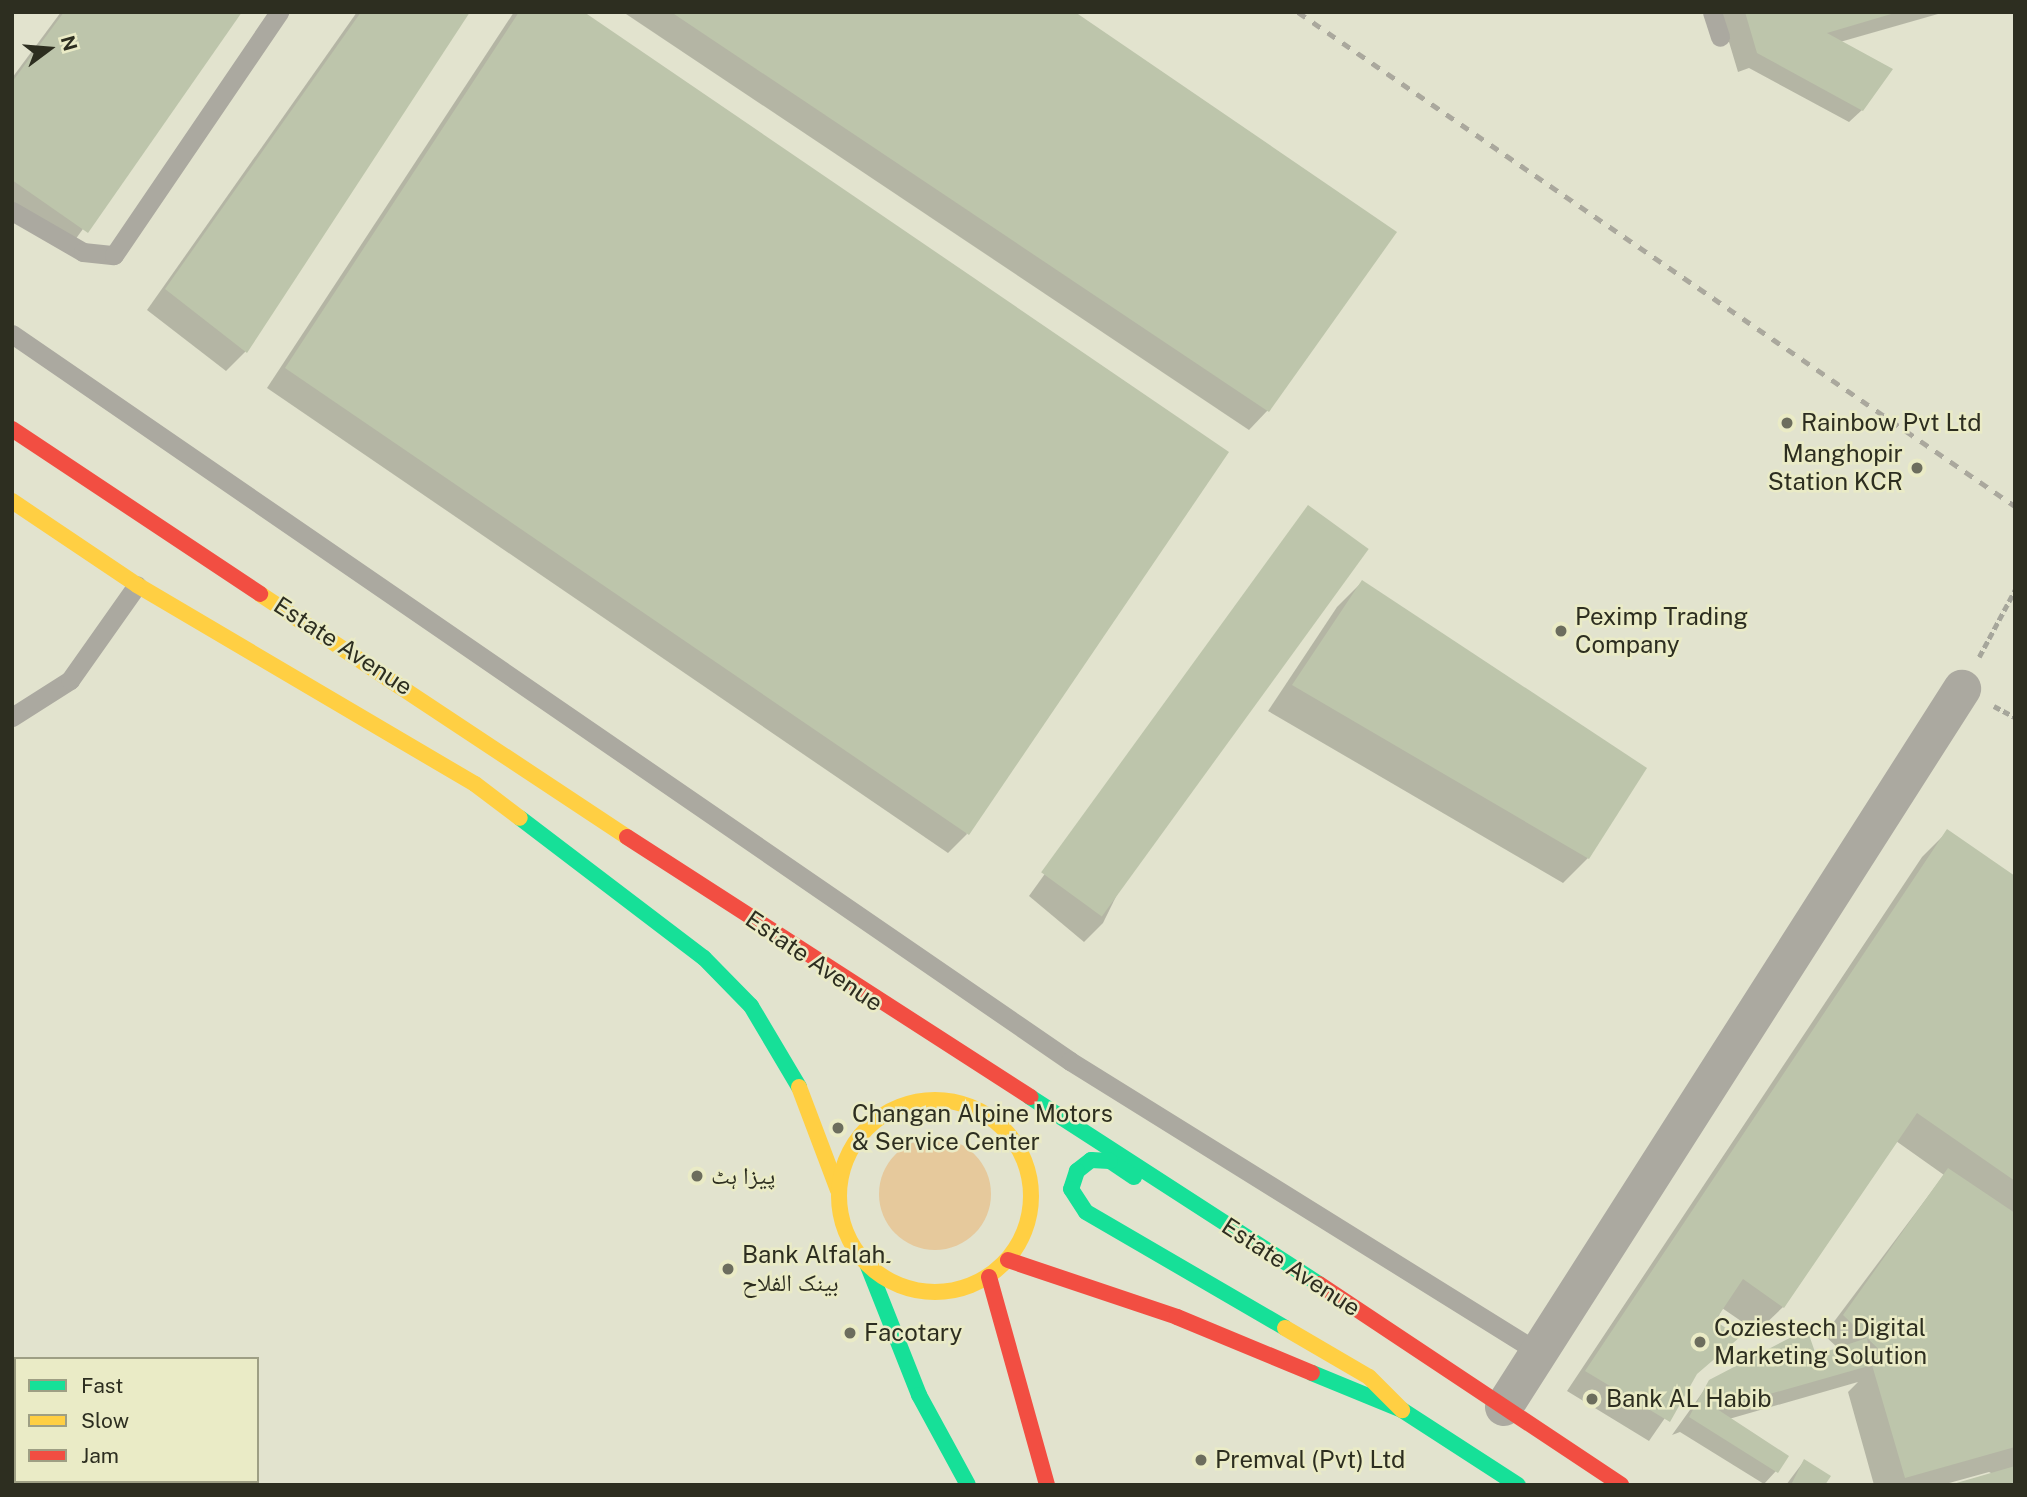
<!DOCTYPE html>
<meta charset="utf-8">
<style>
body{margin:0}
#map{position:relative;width:2027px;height:1497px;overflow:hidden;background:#e2e3ce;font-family:"Public Sans","Noto Naskh Arabic",sans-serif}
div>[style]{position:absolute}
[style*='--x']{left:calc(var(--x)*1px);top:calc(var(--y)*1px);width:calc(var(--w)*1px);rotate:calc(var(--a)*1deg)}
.green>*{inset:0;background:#e6c99c}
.round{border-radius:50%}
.shadow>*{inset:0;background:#0003}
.building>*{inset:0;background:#bdc5ab;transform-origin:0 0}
.path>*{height:4.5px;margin-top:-2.25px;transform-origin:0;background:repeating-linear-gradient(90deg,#a6a69b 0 7px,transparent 0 10.5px)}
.lane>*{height:19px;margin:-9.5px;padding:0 9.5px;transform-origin:9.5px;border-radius:9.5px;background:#aba9a0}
.street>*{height:38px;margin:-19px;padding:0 19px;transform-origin:19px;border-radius:19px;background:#aba9a0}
.fast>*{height:16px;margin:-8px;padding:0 8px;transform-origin:8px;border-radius:8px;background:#16e098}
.slow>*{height:16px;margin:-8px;padding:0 8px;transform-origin:8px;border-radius:8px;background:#ffcf43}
.slow>.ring{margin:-8px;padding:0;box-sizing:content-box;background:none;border:16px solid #ffcf43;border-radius:50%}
.jam>*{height:16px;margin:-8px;padding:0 8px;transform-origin:8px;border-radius:8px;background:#f24e42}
.rail>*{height:5px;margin-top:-2.5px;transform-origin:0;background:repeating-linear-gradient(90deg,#aaa89d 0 9px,transparent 0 18px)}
.dots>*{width:19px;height:19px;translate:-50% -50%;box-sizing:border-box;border:4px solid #eaebc6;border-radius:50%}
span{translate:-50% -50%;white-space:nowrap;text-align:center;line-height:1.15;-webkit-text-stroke:5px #eaebc6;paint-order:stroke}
.poi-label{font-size:24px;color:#2d2e20}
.left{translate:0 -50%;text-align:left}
.right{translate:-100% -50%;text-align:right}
.street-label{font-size:24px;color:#2d2e20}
.frame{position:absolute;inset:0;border:14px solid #2d2e20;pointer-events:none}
.legend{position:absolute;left:14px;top:1357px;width:245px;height:126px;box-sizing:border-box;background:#eaebc6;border:2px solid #9e9f84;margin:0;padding:9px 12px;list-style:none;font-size:21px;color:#2d2e20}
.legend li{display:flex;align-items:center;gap:14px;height:35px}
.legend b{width:35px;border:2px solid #9e9f84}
.north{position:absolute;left:14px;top:14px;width:70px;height:70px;-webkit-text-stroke:5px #eaebc6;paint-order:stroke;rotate:74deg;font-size:19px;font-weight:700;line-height:28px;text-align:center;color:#2d2e20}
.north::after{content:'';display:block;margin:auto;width:24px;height:32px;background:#2d2e20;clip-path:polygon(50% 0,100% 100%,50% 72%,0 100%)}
</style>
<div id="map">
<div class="green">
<i class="round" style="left:879px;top:1138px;width:112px;height:112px"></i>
</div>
<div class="shadow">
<i style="clip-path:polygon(61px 12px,240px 12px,67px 251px,12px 212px,12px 78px)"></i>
<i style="clip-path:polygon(357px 12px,468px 12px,245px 352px,226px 371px,147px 310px)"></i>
<i style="clip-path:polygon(514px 12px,581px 12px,967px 834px,948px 853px,267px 388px)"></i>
<i style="clip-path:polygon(623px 12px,1072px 12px,1268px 410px,1249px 430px)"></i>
<i style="clip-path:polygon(1720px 12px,1945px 12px,1840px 42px,1862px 110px,1849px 122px,1749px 68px,1738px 72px)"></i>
<i style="clip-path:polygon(1308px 507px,1103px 923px,1084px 942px,1029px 896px)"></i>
<i style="clip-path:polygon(1362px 582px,1588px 858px,1563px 883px,1268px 711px,1337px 607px)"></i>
<i style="clip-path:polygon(1948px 831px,2015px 878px,2015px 1485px,1989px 1472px,1942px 1485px,1874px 1485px,1848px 1392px,1858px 1382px,1729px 1419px,1776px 1471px,1764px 1484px,1680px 1432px,1672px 1435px,1710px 1382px,1839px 1349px,1824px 1335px,1944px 1175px,1896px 1141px,1783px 1307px,1757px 1332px,1722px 1308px,1694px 1376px,1649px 1441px,1567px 1391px,1922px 857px)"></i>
<i style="clip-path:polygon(1804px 1461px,1823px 1485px,1786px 1485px)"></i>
</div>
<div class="building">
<i style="clip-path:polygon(64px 12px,242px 12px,88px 233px,12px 180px,12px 82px)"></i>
<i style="clip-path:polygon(361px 12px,470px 12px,247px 353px,165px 289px)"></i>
<i style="clip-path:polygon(519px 12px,584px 12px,1229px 452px,969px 835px,285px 368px)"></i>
<i style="clip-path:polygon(671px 12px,1075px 12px,1397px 232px,1269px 412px)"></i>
<i style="clip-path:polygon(1745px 12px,1898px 12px,1827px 33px,1893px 69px,1863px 111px,1757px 53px)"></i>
<i style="left:1308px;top:505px;width:75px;height:454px;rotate:36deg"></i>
<i style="clip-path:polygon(1362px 580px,1647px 768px,1589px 859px,1292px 685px)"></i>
<i style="clip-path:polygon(1947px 829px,2015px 876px,2015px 1181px,1917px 1113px,1784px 1308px,1743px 1279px,1715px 1321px,1740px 1337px,1697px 1374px,1670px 1422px,1585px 1371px)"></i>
<i style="clip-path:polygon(1948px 1168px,2015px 1213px,2015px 1447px,1905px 1478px,1872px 1365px,1890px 1360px,1843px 1315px)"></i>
<i style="clip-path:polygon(1807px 1329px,1816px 1355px,1867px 1338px,1872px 1365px,1717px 1409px,1789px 1456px,1778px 1473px,1689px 1417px,1709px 1380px)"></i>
<i style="clip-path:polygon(1804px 1459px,1831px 1476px,1825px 1485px,1791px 1485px)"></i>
<i style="clip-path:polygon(2015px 1466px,2015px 1485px,1953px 1485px,1953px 1484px)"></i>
</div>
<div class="path">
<i style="--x:1979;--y:657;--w:76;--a:-61.8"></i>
<i style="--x:1994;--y:706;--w:24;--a:28"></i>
</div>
<div class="lane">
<i style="--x:1712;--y:12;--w:26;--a:72"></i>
<i style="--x:12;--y:211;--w:82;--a:30"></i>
<i style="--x:83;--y:252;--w:31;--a:6"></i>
<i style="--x:114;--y:255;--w:294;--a:-55.8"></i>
<i style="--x:12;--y:334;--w:1284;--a:34.49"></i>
<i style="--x:1070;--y:1061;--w:551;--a:31.87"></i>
<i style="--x:12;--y:717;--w:69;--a:-32.5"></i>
<i style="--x:70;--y:680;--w:116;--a:-54.8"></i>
</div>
<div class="street">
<i style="--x:1504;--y:1407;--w:852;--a:-57.47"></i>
</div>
<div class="fast">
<i style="--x:520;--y:818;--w:231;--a:37.3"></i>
<i style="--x:704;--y:958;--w:67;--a:45.6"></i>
<i style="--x:751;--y:1006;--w:94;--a:59.3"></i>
<i style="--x:1030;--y:1097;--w:344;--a:32.9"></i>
<i style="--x:1134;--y:1177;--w:29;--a:-146"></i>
<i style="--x:1110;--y:1161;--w:19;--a:-177"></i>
<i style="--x:1091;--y:1160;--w:18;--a:142"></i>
<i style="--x:1077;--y:1171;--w:19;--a:108"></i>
<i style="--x:1071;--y:1189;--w:27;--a:57"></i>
<i style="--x:1086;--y:1212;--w:230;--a:30.2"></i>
<i style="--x:868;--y:1266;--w:139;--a:68.4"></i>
<i style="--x:919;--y:1395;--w:102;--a:61.4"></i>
<i style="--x:1312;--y:1373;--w:97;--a:22.3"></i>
<i style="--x:1402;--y:1410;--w:138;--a:32.9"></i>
</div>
<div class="slow">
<i style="--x:12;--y:501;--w:151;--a:33.9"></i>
<i style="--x:137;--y:585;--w:392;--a:30.5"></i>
<i style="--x:475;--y:784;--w:56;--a:37.1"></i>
<i style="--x:260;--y:594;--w:440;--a:33.5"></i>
<i style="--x:799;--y:1087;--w:110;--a:69.3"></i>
<i class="ring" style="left:839px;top:1100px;width:176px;height:176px"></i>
<i style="--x:1285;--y:1328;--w:97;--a:30.3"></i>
<i style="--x:1369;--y:1377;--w:47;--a:45"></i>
</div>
<div class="jam">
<i style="--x:12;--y:429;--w:298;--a:33.6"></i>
<i style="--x:627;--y:837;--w:480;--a:32.8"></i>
<i style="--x:1008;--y:1260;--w:178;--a:18.6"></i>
<i style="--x:1177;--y:1317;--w:146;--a:22.5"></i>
<i style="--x:989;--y:1277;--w:216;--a:74.4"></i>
<i style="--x:1319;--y:1284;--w:363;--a:33.6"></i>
</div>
<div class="rail">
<i style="--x:1298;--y:12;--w:871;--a:34.57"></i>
</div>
<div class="dots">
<i style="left:1787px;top:423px;background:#6c6d5d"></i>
<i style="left:1917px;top:468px;background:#6c6d5d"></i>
<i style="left:1561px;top:631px;background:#6c6d5d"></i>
<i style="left:838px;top:1128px;background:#6c6d5d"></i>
<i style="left:697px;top:1176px;background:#6c6d5d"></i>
<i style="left:728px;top:1269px;background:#6c6d5d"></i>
<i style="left:850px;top:1333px;background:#6c6d5d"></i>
<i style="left:1700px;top:1342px;background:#6c6d5d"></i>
<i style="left:1592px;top:1399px;background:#6c6d5d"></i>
<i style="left:1201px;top:1460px;background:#6c6d5d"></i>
</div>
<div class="poi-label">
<span class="left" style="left:1801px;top:423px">Rainbow Pvt Ltd</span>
<span class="right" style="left:1903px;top:468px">Manghopir<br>Station KCR</span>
<span class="left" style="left:1575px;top:631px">Peximp Trading<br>Company</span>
<span class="left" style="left:852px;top:1128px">Changan Alpine Motors<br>&amp; Service Center</span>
<span class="left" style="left:711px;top:1176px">پیزا ہٹ</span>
<span class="left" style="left:742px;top:1269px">Bank Alfalah۔<br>بینک الفلاح</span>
<span class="left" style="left:1714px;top:1342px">Coziestech : Digital<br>Marketing Solution</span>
<span class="left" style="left:864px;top:1333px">Facotary</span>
<span class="left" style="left:1606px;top:1399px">Bank AL Habib</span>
<span class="left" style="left:1215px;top:1460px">Premval (Pvt) Ltd</span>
</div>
<div class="street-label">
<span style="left:343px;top:646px;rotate:33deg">Estate Avenue</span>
<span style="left:814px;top:961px;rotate:34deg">Estate Avenue</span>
<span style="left:1291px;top:1267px;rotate:33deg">Estate Avenue</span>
</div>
<div class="frame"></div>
<ul class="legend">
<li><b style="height:9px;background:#16e098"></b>Fast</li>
<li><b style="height:9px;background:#ffcf43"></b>Slow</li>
<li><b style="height:9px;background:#f24e42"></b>Jam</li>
</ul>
<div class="north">N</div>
</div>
